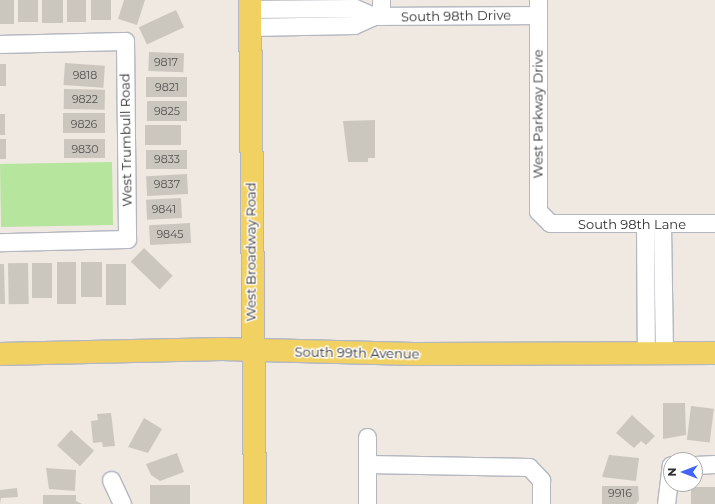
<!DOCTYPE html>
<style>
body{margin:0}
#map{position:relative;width:715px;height:504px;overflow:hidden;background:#efe9e1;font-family:Montserrat,sans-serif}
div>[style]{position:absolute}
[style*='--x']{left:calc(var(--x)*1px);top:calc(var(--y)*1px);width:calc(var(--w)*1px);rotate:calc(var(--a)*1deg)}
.green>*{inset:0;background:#b6e59e;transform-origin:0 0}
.building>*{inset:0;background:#cbc7bf;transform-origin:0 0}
.roads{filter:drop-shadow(1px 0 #b4b7c1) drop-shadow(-1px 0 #b4b7c1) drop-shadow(0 1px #b4b7c1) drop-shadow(0 -1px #b4b7c1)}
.minor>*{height:17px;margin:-8.5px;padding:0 8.5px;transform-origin:8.5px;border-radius:8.5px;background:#fff}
.major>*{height:22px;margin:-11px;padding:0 11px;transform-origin:11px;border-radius:11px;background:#f2d163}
span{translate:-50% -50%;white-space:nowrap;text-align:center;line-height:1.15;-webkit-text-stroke:3px #fff;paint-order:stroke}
.number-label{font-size:11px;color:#555452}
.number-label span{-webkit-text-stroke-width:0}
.street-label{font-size:13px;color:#2e2e2e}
.north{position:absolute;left:663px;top:452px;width:40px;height:40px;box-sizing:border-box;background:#fff;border:1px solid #ababab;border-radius:50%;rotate:270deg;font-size:11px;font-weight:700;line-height:16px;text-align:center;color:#2e2e2e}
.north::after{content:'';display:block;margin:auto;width:14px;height:18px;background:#4264fb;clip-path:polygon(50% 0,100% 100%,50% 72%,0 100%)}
</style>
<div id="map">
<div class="green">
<i style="left:112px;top:162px;width:63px;height:112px;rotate:89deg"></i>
</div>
<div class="building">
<i style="left:0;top:0;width:14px;height:24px"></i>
<i style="left:18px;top:0;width:20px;height:22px"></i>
<i style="left:42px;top:0;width:21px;height:23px"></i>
<i style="left:67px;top:0;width:19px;height:22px"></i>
<i style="left:91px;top:0;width:20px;height:20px"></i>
<i style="clip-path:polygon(124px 0,145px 0,137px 25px,118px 19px)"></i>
<i style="left:176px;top:10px;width:19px;height:41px;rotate:65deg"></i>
<i style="left:149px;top:52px;width:35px;height:19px;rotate:2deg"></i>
<i style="left:65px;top:63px;width:40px;height:22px;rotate:4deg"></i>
<i style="left:0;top:64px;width:6px;height:22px"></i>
<i style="left:146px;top:77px;width:41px;height:20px"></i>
<i style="left:64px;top:89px;width:41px;height:20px;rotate:1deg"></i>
<i style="left:147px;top:101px;width:40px;height:20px"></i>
<i style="left:105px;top:113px;width:20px;height:42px;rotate:90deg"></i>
<i style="left:0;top:114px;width:5px;height:21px"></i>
<i style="clip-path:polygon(375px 120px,375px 158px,368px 158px,368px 162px,348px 162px,343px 121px)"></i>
<i style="left:145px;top:125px;width:36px;height:20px"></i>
<i style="left:6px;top:139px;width:20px;height:6px;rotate:90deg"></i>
<i style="left:64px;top:139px;width:41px;height:19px"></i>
<i style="left:146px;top:150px;width:41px;height:19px"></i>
<i style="left:187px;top:174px;width:20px;height:41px;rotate:87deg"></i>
<i style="left:181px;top:198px;width:20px;height:35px;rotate:87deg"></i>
<i style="left:190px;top:223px;width:20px;height:41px;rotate:87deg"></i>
<i style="left:144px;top:248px;width:40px;height:19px;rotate:44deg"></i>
<i style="left:57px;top:262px;width:19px;height:42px"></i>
<i style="left:81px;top:262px;width:21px;height:35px"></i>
<i style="left:28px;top:263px;width:41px;height:20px;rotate:89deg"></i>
<i style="left:32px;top:263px;width:20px;height:35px"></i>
<i style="clip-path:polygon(0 264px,4px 264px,5px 304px,0 304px)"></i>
<i style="left:126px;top:264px;width:41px;height:20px;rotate:90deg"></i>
<i style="clip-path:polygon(663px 403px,685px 403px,686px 435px,663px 439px)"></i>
<i style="left:691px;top:406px;width:23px;height:34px;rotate:7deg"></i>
<i style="clip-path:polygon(111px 413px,115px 446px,103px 447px,102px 442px,93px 443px,91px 421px,98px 420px,97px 414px)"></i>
<i style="clip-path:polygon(632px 415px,655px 436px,646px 445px,641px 441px,634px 448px,616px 433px)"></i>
<i style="clip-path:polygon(144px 418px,162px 429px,148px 453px,128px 447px)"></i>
<i style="left:71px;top:430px;width:31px;height:21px;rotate:42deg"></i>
<i style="clip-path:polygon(177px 453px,184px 472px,160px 481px,151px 475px,146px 464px)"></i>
<i style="clip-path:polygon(609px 455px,639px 458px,636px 481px,602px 477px)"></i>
<i style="clip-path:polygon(46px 468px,76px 470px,75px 491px,49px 489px)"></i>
<i style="left:150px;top:485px;width:40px;height:19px"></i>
<i style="clip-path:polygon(602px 486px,638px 486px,639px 500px,636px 504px,602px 504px)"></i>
<i style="left:691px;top:487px;width:24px;height:17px"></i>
<i style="clip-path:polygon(17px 488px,18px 497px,1px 498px,0 504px,0 490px)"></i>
<i style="clip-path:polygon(43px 495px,76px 495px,76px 501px,82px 504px,43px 504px)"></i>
</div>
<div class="roads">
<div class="minor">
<i style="--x:381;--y:0;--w:16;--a:90"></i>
<i style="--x:538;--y:0;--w:211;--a:90"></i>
<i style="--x:538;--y:211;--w:17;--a:45"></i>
<i style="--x:550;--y:223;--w:165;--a:0"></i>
<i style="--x:250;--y:9;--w:105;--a:-0.5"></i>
<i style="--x:355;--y:8;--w:21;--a:23"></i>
<i style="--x:250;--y:27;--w:104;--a:-1.1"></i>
<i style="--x:354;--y:25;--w:22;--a:-24"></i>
<i style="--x:374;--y:16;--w:164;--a:-0.3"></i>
<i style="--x:0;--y:44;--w:125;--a:-1.4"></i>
<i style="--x:125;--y:41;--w:198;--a:89.4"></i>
<i style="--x:127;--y:239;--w:127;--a:178.6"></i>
<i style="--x:645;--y:225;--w:129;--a:89.6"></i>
<i style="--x:662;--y:225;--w:129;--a:89.1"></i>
<i style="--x:367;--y:437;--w:67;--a:90"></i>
<i style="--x:367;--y:464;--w:162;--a:1.1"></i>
<i style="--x:529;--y:467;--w:18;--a:47"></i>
<i style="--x:541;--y:480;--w:24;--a:90"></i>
<i style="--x:695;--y:465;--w:20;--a:-3"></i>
<i style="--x:111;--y:480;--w:26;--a:65"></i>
<i style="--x:666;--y:504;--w:39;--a:-83"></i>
</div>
<div class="major">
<i style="--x:250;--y:0;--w:504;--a:89.43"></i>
<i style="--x:0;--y:354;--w:222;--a:-1.3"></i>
<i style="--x:222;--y:349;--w:192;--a:1.5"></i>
<i style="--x:414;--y:354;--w:301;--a:-0.2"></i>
</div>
</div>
<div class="number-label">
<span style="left:166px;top:62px">9817</span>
<span style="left:85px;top:75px">9818</span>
<span style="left:167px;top:87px">9821</span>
<span style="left:85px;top:99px">9822</span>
<span style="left:167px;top:111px">9825</span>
<span style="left:84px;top:124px">9826</span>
<span style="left:85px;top:149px">9830</span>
<span style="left:167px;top:159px">9833</span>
<span style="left:167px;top:184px">9837</span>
<span style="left:164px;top:209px">9841</span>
<span style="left:170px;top:234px">9845</span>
<span style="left:620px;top:493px">9916</span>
</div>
<div class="street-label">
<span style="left:456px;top:16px;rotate:-1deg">South 98th Drive</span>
<span style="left:538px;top:114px;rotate:-90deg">West Parkway Drive</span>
<span style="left:126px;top:140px;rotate:-91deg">West Trumbull Road</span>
<span style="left:632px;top:224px">South 98th Lane</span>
<span style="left:251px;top:252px;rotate:-90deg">West Broadway Road</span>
<span style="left:357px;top:353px;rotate:1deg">South 99th Avenue</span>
</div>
<div class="north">N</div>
</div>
